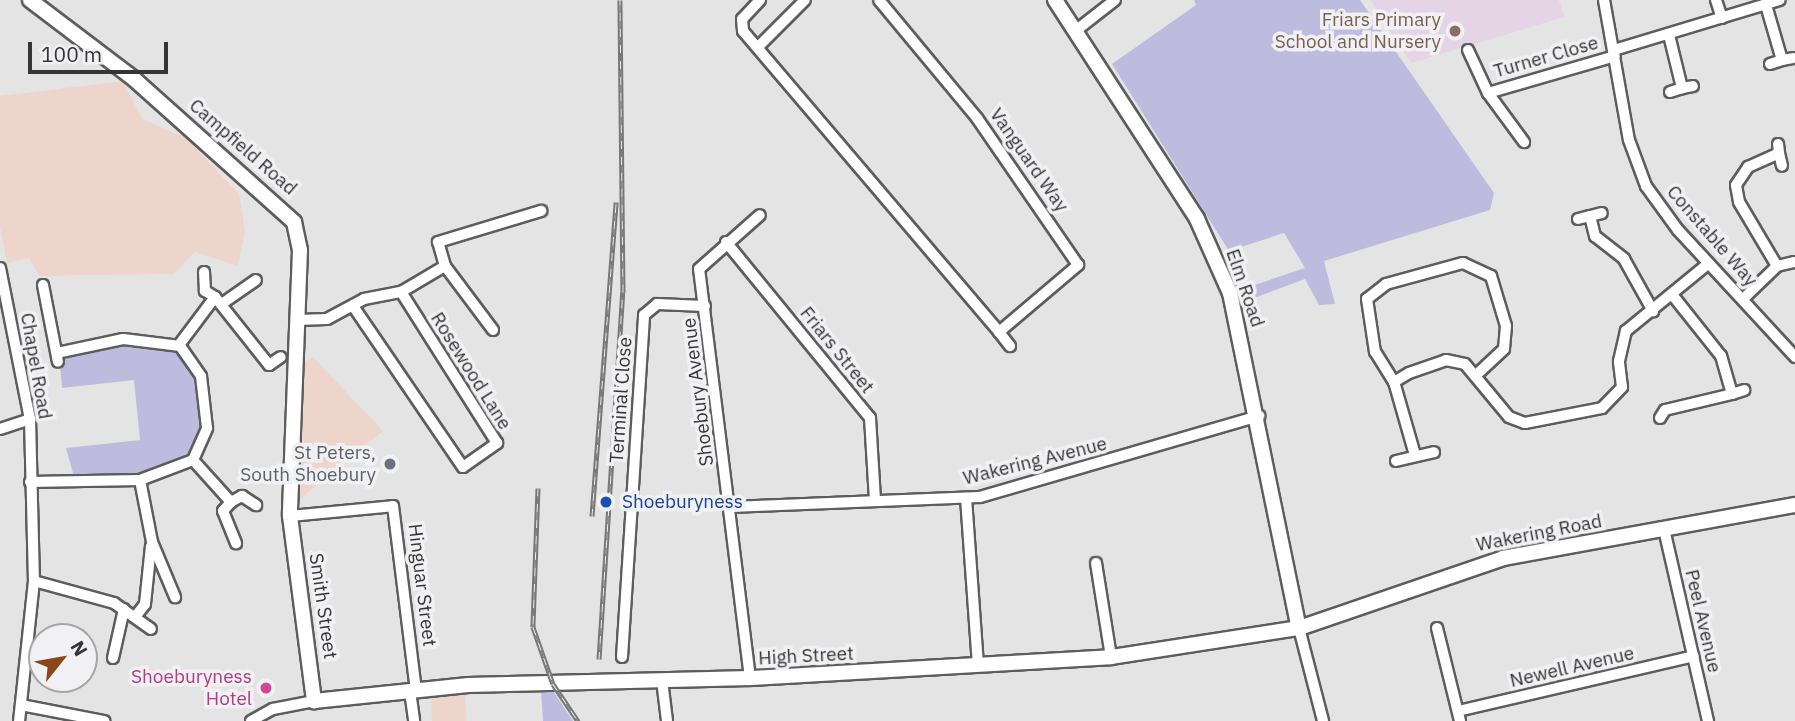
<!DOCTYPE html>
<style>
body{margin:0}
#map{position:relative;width:1795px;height:721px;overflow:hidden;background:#e4e4e5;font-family:"IBM Plex Sans",sans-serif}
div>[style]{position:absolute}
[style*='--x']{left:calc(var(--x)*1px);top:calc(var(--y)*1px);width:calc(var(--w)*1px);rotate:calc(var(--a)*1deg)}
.commercial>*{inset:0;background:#edd5cb;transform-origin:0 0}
.education>*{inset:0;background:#e5d4e6}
.green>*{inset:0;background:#bebcde}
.roads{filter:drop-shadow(2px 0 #5d5d5e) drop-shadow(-2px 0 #5d5d5e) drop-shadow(0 2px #5d5d5e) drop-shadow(0 -2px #5d5d5e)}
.street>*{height:10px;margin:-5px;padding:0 5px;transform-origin:5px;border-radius:5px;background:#fff}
.secondary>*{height:14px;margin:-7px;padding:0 7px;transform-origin:7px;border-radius:7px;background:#fff}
.rail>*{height:5px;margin-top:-2.5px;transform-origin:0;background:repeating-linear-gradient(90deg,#f1f1f3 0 8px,#777778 0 16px);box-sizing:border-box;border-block:2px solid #777778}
.dots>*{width:19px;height:19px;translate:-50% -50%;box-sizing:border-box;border:4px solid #f1f1f3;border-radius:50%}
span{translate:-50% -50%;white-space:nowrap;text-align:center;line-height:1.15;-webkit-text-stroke:7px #f1f1f3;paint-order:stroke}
.education-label{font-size:19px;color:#785e54}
.right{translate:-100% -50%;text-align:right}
.street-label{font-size:19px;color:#353536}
.worship-label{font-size:19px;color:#5b616d}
.transit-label{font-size:19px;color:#164399}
.left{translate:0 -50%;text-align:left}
.hotel-label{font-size:19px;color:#b23c85}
.north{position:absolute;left:28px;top:623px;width:70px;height:70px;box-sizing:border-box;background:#f1f1f3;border:2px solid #a6a6a7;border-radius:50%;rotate:59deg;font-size:19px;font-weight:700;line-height:28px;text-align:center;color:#353536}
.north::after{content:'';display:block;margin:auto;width:24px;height:32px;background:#8b471a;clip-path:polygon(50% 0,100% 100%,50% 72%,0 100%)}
.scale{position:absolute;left:28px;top:42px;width:140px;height:32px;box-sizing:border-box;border:4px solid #353536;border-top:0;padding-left:9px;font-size:21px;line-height:24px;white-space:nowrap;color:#353536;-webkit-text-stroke:5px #f1f1f3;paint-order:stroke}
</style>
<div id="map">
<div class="commercial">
<i style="clip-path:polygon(123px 81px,142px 119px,186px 138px,239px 194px,245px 231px,238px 266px,195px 252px,174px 274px,39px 276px,29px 258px,7px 263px,0 227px,0 96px)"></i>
<i style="clip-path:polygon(313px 357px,383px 431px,300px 499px,305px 362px)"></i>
<i style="left:465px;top:695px;width:26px;height:34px;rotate:88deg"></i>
</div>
<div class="education">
<i style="clip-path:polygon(1370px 0,1559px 0,1564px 17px,1411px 63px)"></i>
</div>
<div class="green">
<i style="clip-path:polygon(1194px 0,1360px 0,1494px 193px,1490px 210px,1324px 261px,1335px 304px,1319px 305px,1305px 279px,1246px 301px,1240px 290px,1305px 268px,1284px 233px,1229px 251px,1112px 64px,1196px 5px)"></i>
<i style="clip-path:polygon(128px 344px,176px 350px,197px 379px,201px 426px,188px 456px,139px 475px,74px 477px,66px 448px,140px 440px,134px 380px,62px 388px,60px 365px,66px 357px)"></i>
<i style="clip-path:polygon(541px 691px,553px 691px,573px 721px,543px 721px)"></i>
</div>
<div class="roads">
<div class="street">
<i style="--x:760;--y:0;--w:26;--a:133"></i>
<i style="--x:742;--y:19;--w:12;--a:85"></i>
<i style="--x:743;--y:31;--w:395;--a:49.6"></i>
<i style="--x:999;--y:332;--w:104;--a:-40.3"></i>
<i style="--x:1078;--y:265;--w:178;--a:-124.5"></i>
<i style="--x:977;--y:118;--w:153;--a:-129.7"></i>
<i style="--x:1604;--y:0;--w:142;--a:79.9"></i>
<i style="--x:1629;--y:140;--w:49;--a:69.7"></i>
<i style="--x:1646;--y:186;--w:54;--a:54"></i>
<i style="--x:1678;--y:230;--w:173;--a:47.3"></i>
<i style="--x:1716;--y:0;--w:19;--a:72"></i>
<i style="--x:1766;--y:5;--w:57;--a:73.8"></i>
<i style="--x:1782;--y:60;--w:11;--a:-10"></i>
<i style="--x:1074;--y:32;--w:52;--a:-38"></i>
<i style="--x:1669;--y:35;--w:55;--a:76.2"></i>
<i style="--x:1682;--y:88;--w:11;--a:-10"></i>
<i style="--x:758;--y:47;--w:66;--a:-45"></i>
<i style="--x:1468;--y:50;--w:47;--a:65.1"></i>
<i style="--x:1488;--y:93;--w:132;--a:-16.2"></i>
<i style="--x:1614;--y:50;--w:173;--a:-16.8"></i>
<i style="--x:1770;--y:64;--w:13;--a:-18"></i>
<i style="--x:1670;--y:92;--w:13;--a:-18"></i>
<i style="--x:1488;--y:93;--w:61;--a:53.7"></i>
<i style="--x:1779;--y:153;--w:13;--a:77"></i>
<i style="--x:1590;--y:216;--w:12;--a:-14"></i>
<i style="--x:1578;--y:219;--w:12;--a:-14"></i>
<i style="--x:1590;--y:216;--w:21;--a:76"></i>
<i style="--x:1595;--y:236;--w:37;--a:38"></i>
<i style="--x:1624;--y:259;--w:60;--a:60.9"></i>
<i style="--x:726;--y:242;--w:227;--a:50.7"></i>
<i style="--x:870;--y:418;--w:81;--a:86.5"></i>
<i style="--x:445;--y:266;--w:80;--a:53.1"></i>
<i style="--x:1777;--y:266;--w:18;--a:-13"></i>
<i style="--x:0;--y:268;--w:154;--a:78.8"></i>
<i style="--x:30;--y:419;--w:162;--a:88.6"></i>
<i style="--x:34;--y:581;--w:141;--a:96.1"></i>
<i style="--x:43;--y:285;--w:78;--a:79"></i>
<i style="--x:215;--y:297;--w:87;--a:51.5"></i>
<i style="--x:269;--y:365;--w:14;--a:-34"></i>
<i style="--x:1743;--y:299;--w:47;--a:-44.1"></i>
<i style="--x:1777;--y:266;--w:74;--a:-120.7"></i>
<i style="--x:1739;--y:202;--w:17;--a:-100"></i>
<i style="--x:1736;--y:185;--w:22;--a:-56"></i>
<i style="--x:1748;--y:167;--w:34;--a:-24"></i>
<i style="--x:1779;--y:153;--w:9;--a:-96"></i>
<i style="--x:223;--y:303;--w:40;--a:-34.9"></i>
<i style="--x:353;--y:306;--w:195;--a:55.7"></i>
<i style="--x:463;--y:467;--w:42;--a:-35.2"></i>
<i style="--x:497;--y:443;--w:179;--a:-122.4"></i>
<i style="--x:297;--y:320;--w:30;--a:-2"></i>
<i style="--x:327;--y:319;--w:42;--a:-28.4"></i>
<i style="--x:364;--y:299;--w:38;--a:-11"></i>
<i style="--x:401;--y:292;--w:51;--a:-30.6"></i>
<i style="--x:445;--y:266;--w:25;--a:-106"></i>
<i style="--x:438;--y:242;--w:108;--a:-16.8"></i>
<i style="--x:999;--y:332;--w:18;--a:52"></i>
<i style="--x:179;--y:345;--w:60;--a:-53.1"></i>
<i style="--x:215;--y:297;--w:12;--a:-149"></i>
<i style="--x:205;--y:291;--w:19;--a:-93"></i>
<i style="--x:1394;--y:382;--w:36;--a:-122"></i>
<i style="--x:1375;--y:352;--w:54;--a:-98.6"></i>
<i style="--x:1367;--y:299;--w:24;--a:-38"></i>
<i style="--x:1386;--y:284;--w:80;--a:-15.3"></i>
<i style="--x:1463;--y:263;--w:31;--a:25"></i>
<i style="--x:1491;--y:276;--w:52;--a:73.3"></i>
<i style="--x:1506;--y:326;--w:23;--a:95"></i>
<i style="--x:1504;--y:349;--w:37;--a:137"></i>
<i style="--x:1732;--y:394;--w:13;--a:-18"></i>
<i style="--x:1660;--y:418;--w:9;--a:-58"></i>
<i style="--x:1665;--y:410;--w:69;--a:-13.4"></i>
<i style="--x:1732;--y:394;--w:40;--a:-106"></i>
<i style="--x:1721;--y:356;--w:75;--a:-128.5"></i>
<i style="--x:0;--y:429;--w:32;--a:-18"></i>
<i style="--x:1415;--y:455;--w:76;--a:-106"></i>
<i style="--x:1394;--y:382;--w:17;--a:-31"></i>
<i style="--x:1409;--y:373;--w:39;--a:-19"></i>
<i style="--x:1446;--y:360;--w:19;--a:12"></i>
<i style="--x:1465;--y:364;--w:69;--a:50.3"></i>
<i style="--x:1509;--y:417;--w:17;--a:21"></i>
<i style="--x:1525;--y:423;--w:78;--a:-11"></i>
<i style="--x:1602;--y:408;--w:29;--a:-46"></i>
<i style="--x:1622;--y:387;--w:26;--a:-97"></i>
<i style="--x:1619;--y:361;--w:31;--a:-77"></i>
<i style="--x:1626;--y:331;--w:106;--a:-39.3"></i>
<i style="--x:193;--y:460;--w:57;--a:47.9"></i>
<i style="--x:231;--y:502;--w:13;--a:-29"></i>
<i style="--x:242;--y:496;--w:17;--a:33"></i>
<i style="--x:1396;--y:461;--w:39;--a:-13"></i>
<i style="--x:140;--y:480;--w:63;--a:79"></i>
<i style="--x:152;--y:542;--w:60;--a:67.3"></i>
<i style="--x:30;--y:482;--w:110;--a:-1"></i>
<i style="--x:140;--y:480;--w:57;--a:-20.7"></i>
<i style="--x:193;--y:460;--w:35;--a:-66"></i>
<i style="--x:207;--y:428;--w:52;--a:-96.6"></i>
<i style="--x:201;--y:376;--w:37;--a:-125"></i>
<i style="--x:180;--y:346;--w:57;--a:-173"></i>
<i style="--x:123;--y:339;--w:67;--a:168"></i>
<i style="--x:966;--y:498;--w:167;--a:85.9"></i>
<i style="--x:231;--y:502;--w:12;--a:132"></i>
<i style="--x:223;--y:511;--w:35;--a:68"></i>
<i style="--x:729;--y:507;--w:251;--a:-2.3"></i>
<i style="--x:980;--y:497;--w:291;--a:-16.2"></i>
<i style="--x:290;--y:516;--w:103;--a:-5.5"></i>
<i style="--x:393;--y:506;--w:185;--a:82.9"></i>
<i style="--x:1664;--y:529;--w:197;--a:77.1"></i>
<i style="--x:1096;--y:563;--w:95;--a:80.9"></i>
<i style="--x:34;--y:581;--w:83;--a:15.4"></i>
<i style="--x:114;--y:603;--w:45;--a:35.1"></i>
<i style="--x:135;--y:617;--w:16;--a:-52"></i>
<i style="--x:145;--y:604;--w:58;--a:-84.1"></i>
<i style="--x:1299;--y:628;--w:96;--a:75.5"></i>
<i style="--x:1437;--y:628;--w:96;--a:76.1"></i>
<i style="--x:622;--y:657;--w:343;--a:-86.3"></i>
<i style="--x:644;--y:315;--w:17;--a:-40"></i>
<i style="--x:657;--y:304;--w:48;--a:2.4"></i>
<i style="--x:113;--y:658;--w:50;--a:-77.3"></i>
<i style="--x:750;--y:678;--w:412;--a:-97.1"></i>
<i style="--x:699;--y:269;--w:81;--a:-41.5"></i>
<i style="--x:662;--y:680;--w:41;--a:83"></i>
<i style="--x:410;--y:691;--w:30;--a:82"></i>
<i style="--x:21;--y:705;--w:85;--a:10.9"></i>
<i style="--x:1458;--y:711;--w:242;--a:-13.1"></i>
<i style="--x:251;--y:721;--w:25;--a:-29"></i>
<i style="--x:273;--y:709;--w:42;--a:-11"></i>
</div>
<div class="secondary">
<i style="--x:30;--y:0;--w:131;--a:37.2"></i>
<i style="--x:134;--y:79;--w:215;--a:41.8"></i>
<i style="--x:294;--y:222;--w:29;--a:78"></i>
<i style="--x:300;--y:250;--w:266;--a:92.2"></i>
<i style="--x:290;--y:516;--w:187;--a:82.6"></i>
<i style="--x:314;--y:701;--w:155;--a:-5.9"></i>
<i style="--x:468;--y:685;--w:282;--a:-1.4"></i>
<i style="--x:750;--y:678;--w:362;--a:-3.3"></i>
<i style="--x:1111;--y:657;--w:190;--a:-8.8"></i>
<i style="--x:1299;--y:628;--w:216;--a:-18.9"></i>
<i style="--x:1503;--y:558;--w:297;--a:-10.3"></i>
<i style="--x:1055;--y:0;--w:261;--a:57"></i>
<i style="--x:1197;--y:219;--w:81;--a:66"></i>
<i style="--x:1230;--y:293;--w:342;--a:78.4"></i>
</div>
</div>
<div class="rail">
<i style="--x:538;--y:488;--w:139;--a:92.1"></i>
<i style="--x:533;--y:627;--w:60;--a:70.7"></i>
<i style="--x:553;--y:684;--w:45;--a:56"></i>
<i style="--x:592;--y:516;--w:315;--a:-85.6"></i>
<i style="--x:599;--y:659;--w:368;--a:-86.3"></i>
<i style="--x:623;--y:292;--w:292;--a:-90.6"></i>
</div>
<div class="dots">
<i style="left:1455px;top:31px;background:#8d6e63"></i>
<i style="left:390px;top:464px;background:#6b7280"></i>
<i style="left:606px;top:502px;background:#1a4fb4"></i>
<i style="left:266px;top:688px;background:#d1479c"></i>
</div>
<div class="education-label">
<span class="right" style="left:1441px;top:31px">Friars Primary<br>School and Nursery</span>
</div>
<div class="street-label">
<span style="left:1546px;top:57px;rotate:-16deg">Turner Close</span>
<span style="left:243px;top:147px;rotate:41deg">Campfield Road</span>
<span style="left:1029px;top:160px;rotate:55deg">Vanguard Way</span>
<span style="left:1712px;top:236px;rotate:49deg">Constable Way</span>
<span style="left:1245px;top:288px;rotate:71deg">Elm Road</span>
<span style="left:837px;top:350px;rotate:51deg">Friars Street</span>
<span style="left:36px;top:366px;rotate:80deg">Chapel Road</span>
<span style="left:471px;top:371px;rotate:58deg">Rosewood Lane</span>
<span style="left:698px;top:392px;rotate:-97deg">Shoebury Avenue</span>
<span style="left:621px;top:400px;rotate:-86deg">Terminal Close</span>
<span style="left:1035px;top:461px;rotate:-14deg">Wakering Avenue</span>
<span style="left:1539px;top:533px;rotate:-11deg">Wakering Road</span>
<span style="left:422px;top:585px;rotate:83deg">Hinguar Street</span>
<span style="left:323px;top:606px;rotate:82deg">Smith Street</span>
<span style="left:1703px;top:621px;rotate:77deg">Peel Avenue</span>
<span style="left:806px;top:656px;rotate:-3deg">High Street</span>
<span style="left:1572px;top:667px;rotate:-13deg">Newell Avenue</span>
</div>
<div class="worship-label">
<span class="right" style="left:376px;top:464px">St Peters,<br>South Shoebury</span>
</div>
<div class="transit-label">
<span class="left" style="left:622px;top:502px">Shoeburyness</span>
</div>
<div class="hotel-label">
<span class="right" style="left:252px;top:688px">Shoeburyness<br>Hotel</span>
</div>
<div class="north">N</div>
<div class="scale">100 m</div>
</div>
